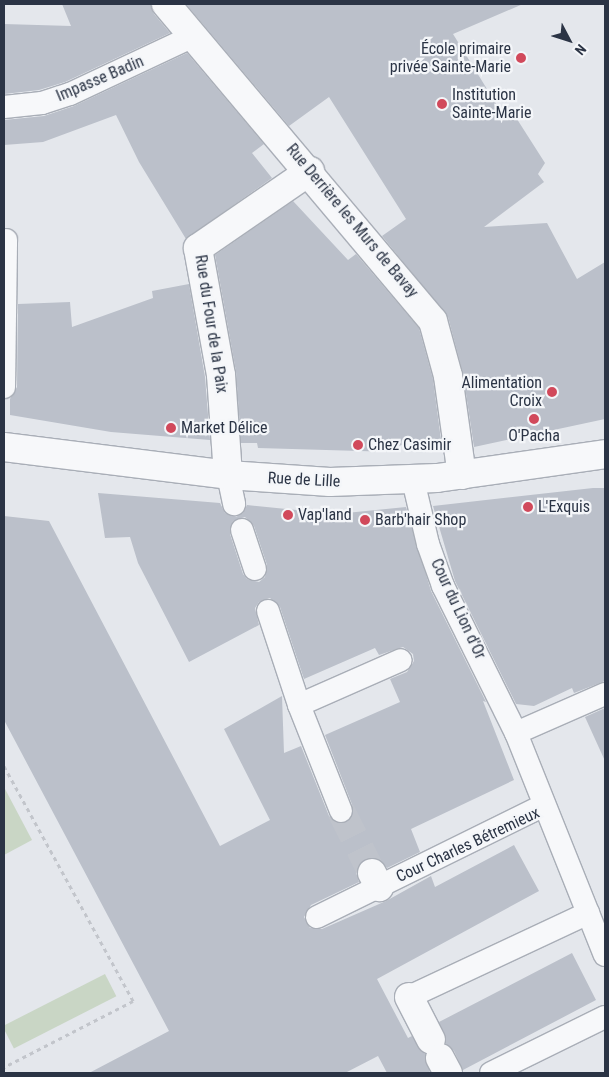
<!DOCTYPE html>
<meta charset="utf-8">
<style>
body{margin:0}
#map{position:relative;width:609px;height:1077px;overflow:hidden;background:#e4e7ec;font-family:"Roboto Condensed",sans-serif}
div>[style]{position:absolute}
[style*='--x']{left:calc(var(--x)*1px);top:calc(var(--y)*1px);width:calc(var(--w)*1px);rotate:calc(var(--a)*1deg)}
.green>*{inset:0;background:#c9d6c5;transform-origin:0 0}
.building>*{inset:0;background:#bbc0ca}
.street-tunnel>*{height:28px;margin-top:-14px;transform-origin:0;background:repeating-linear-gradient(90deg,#bfc3cb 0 28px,transparent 0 42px)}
.path>*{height:3px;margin-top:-1.5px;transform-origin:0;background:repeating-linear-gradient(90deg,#c2c5cb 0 4px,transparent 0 8px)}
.roads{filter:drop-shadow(1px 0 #a9aeb7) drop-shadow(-1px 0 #a9aeb7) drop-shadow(0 1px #a9aeb7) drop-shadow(0 -1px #a9aeb7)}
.lane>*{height:22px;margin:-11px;padding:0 11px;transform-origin:11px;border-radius:11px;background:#f7f8fa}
.street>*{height:28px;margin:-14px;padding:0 14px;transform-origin:14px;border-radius:14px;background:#f7f8fa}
.dots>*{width:14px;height:14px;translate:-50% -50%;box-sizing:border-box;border:2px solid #f4f6f9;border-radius:50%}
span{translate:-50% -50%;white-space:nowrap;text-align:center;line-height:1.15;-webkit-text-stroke:4.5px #f4f6f9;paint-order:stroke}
.poi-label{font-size:16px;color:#2b3445}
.right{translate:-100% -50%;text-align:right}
.left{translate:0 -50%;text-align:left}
.street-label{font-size:16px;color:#2b3445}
.frame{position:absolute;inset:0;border:5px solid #2b3445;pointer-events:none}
.north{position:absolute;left:544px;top:15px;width:50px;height:50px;-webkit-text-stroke:4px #f4f6f9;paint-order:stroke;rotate:130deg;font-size:14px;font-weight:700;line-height:20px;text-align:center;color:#2b3445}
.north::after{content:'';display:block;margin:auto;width:18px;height:22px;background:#2b3445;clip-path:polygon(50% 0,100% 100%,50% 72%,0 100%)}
</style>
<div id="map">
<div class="green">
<i style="clip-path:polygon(4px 787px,32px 840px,4px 855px)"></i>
<i style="left:105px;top:974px;width:25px;height:115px;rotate:63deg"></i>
</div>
<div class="building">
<i style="clip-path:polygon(62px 4px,151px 4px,154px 14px,170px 33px,65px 82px,39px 90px,4px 94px,4px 24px,71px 26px)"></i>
<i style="clip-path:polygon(186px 4px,523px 4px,453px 34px,500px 110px,508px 105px,545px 163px,538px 174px,544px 182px,484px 227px,547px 223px,577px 279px,605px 262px,605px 419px,474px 447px,463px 374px,448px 317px,382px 236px,406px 219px,329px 97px,289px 126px)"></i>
<i style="clip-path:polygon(187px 53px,264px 144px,252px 153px,272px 178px,186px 239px,139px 162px,116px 115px,43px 142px,4px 145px,4px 120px,44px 116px,74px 106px)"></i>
<i style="clip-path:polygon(293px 201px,348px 260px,356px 254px,419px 328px,433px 379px,441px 440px,395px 446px,394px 452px,258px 448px,257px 443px,241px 443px,236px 372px,215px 255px)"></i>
<i style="clip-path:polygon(189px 284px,205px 377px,210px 440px,111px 432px,10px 415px,10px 399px,17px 387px,18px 304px,70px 302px,72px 327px,153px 298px,152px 291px)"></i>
<i style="clip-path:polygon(593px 488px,605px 488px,605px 681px,574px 693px,572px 688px,534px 706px,516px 704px,455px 581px,433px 506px)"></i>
<i style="clip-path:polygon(evenodd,98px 493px,220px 503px,225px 513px,236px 517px,243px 513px,247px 505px,336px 514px,406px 507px,431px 591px,486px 702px,483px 701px,514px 780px,411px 829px,420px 852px,387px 868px,380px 860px,365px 859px,356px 872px,359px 882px,311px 905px,304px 917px,310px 928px,322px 929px,386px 901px,431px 876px,435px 887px,514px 845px,539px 891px,377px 979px,408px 1038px,412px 1036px,425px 1054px,430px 1073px,387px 1073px,378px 1056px,345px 1073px,89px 1073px,169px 1031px,4px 720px,4px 516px,49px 521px,220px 846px,270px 820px,224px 729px,282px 696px,284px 753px,301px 746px,329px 816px,339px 824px,345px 823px,352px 819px,353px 807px,325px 735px,400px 702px,390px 679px,407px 672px,414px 661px,413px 654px,403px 647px,379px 655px,375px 648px,304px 679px,280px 607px,270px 598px,259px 602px,255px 608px,259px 625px,189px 662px,138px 563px,130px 537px,105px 538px,98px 493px,245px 517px,254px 526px,267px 565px,265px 577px,259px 582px,247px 579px,243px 574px,230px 534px,233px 521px,245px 517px)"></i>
<i style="clip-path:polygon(605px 708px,605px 761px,585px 717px)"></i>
<i style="clip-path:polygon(572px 953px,596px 1000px,463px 1070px,454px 1051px,446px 1044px,439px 1022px)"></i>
</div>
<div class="street-tunnel">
<i style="--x:341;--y:811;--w:69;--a:63.4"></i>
</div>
<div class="path">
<i style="--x:4;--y:766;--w:268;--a:61.2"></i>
<i style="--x:133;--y:1001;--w:145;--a:152.9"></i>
</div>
<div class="roads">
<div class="lane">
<i style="--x:4;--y:107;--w:38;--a:-6"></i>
<i style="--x:42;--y:103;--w:29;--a:-18"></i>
<i style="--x:70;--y:94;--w:134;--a:-25.2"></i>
<i style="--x:4;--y:387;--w:147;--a:-89.2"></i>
<i style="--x:228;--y:475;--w:30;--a:78"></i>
<i style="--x:413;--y:480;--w:66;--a:76.8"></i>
<i style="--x:428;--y:544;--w:45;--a:70.3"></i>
<i style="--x:443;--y:586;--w:164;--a:63.6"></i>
<i style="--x:516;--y:733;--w:239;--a:68.2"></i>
<i style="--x:242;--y:530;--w:41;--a:71.6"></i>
<i style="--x:268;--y:611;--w:99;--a:71.7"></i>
<i style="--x:299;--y:705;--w:111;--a:-23.8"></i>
<i style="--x:299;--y:705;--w:114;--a:68.4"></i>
<i style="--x:516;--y:733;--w:97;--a:-23.7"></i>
<i style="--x:317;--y:917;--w:252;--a:-26.2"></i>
<i style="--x:409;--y:997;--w:198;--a:-25.1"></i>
<i style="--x:491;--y:1073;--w:127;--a:-26.2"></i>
</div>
<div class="street">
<i style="--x:166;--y:4;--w:414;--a:49.9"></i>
<i style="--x:433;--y:321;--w:57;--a:74.7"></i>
<i style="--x:448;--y:376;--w:100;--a:82"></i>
<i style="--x:4;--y:447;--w:226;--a:7.1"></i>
<i style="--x:228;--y:475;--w:102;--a:3.9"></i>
<i style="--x:330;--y:482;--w:107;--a:-2.1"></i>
<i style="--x:437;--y:478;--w:170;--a:-8.1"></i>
<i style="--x:228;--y:475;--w:100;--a:-94"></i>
<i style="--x:221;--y:375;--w:129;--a:-100.3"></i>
<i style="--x:198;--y:248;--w:136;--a:-34.5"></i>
<i style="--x:372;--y:873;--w:16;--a:63"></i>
<i style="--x:409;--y:997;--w:48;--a:62.9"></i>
<i style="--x:440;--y:1058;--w:17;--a:62"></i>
</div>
</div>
<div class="dots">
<i style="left:521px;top:58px;background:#d1495b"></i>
<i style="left:442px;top:104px;background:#d1495b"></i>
<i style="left:552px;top:392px;background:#d1495b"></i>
<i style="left:534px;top:419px;background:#d1495b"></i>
<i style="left:171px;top:428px;background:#d1495b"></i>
<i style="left:358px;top:445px;background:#d1495b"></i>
<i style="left:528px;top:507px;background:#d1495b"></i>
<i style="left:288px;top:515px;background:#d1495b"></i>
<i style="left:365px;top:520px;background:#d1495b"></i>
</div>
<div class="poi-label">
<span class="right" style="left:511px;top:58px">École primaire<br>privée Sainte-Marie</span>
<span class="left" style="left:452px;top:104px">Institution<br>Sainte-Marie</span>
<span class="right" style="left:542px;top:392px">Alimentation<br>Croix</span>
<span class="left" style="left:181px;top:428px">Market Délice</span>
<span style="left:534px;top:436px">O'Pacha</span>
<span class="left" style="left:368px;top:445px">Chez Casimir</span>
<span class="left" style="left:538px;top:507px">L'Exquis</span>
<span class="left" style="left:298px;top:515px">Vap'land</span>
<span class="left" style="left:375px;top:520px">Barb'hair Shop</span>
</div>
<div class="street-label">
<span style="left:100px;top:79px;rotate:-23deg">Impasse Badin</span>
<span style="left:352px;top:221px;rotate:50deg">Rue Derrière les Murs de Bavay</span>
<span style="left:211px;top:324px;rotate:81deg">Rue du Four de la Paix</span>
<span style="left:304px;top:480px;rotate:3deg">Rue de Lille</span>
<span style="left:458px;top:609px;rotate:65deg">Cour du Lion d'Or</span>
<span style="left:468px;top:845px;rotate:-25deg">Cour Charles Bétremieux</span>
</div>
<div class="frame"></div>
<div class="north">N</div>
</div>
